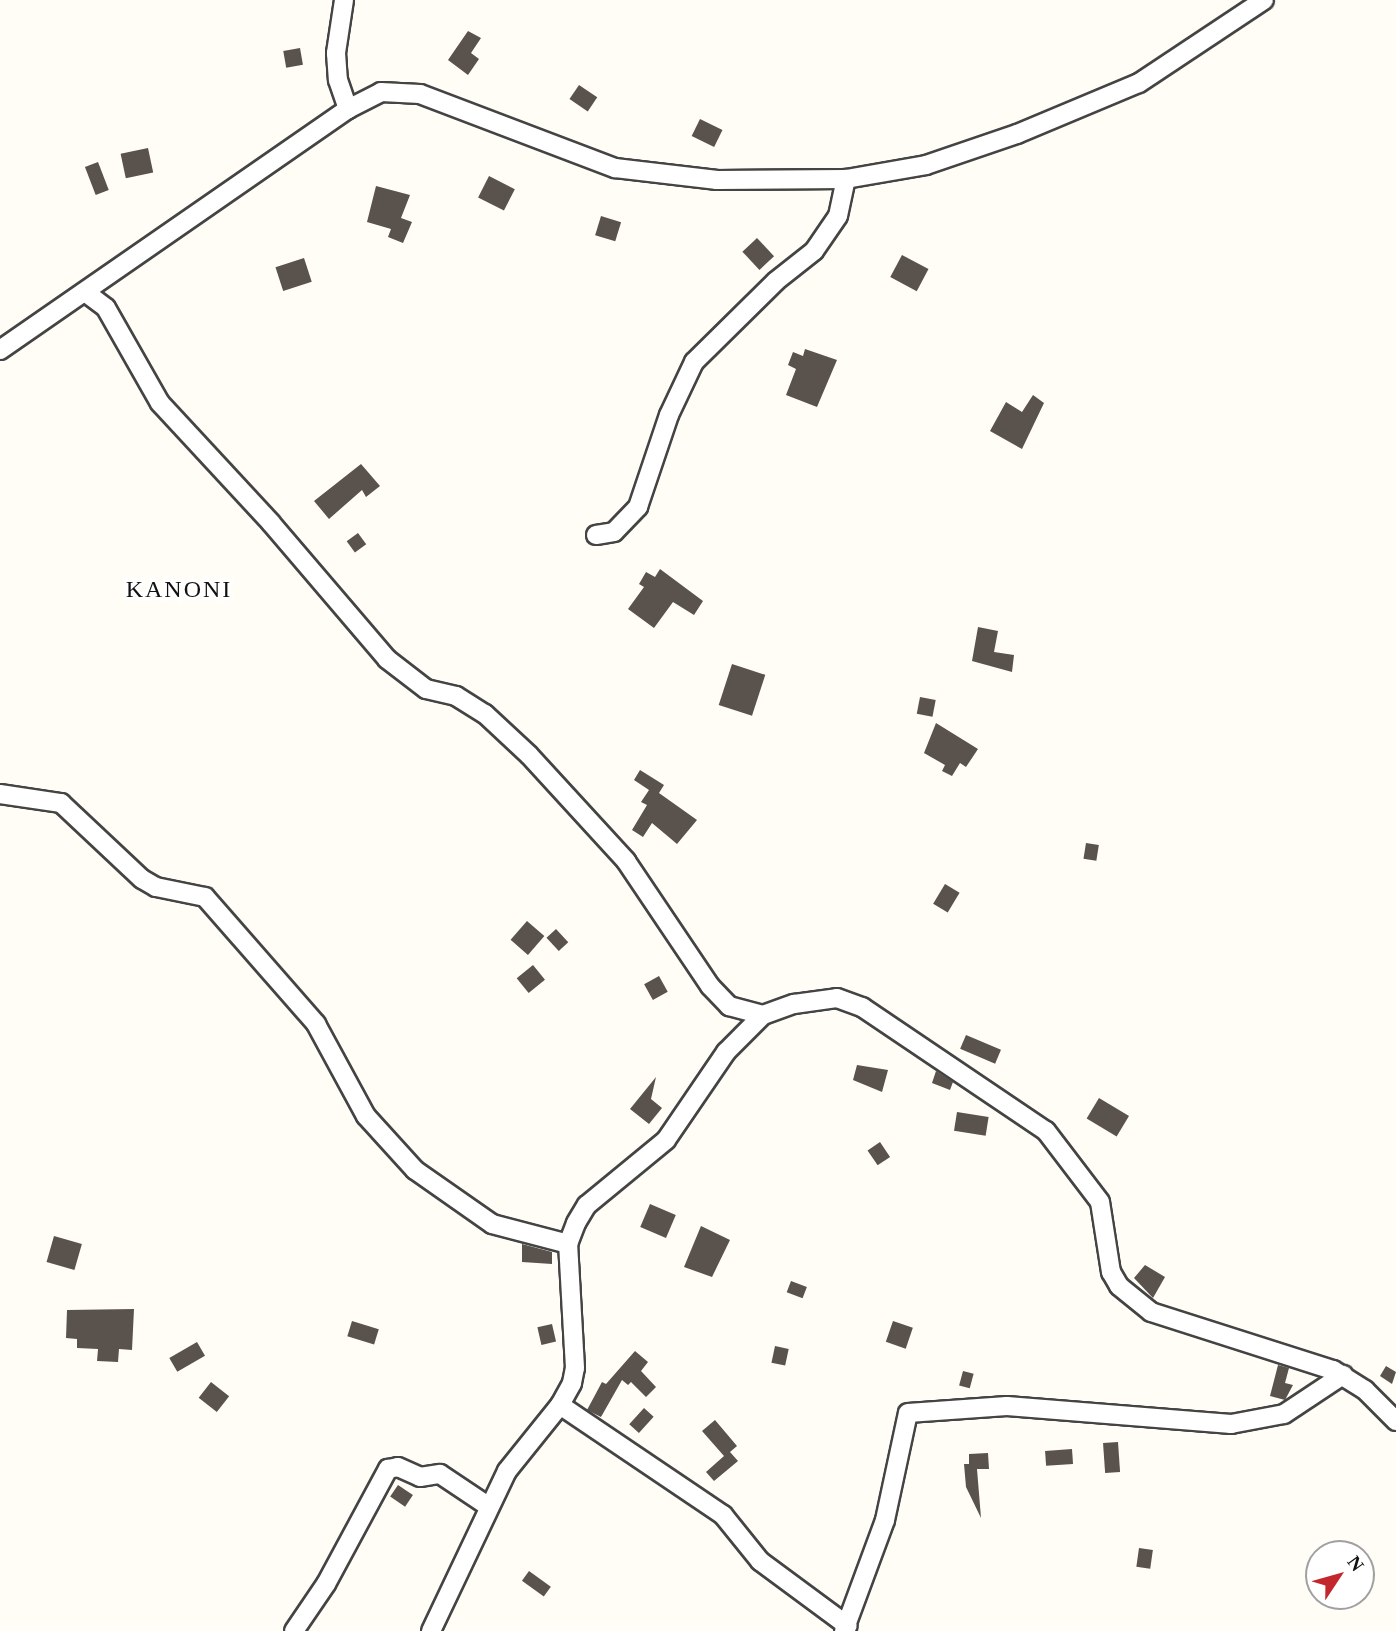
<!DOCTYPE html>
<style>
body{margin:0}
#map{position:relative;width:1396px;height:1631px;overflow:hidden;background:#fffdf5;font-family:Georgia,serif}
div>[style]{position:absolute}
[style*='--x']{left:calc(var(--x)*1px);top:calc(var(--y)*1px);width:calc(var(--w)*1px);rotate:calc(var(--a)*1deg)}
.building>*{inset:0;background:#5a524d;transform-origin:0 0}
.roads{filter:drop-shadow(2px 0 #444) drop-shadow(-2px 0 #444) drop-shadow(0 2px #444) drop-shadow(0 -2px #444)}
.minor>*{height:18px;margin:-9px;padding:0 9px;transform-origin:9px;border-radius:9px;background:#fff}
span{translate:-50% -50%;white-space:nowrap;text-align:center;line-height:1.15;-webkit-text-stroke:7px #fff;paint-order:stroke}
.quarter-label{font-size:24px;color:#111;letter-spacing:2px}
.north{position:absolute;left:1305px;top:1540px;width:70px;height:70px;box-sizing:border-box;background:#fff;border:2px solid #a0a0a0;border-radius:50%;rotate:54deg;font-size:19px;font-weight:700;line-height:28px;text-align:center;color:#111}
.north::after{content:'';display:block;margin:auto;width:24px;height:32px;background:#c4262e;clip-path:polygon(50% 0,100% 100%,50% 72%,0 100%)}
</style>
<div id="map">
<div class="building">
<i style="clip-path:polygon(468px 31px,481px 38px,471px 53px,479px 59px,468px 75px,448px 60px)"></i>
<i style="left:300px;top:48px;width:17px;height:17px;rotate:80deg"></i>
<i style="left:579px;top:85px;width:22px;height:17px;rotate:34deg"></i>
<i style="left:700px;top:119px;width:25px;height:19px;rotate:26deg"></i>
<i style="left:148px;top:148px;width:25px;height:28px;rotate:78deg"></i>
<i style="left:98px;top:162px;width:30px;height:14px;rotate:69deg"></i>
<i style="left:489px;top:176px;width:29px;height:24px;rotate:27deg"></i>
<i style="clip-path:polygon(376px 186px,410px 195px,401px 218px,412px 222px,403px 243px,388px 237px,391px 229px,367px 222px)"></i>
<i style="left:601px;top:216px;width:21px;height:20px;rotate:17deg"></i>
<i style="left:757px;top:238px;width:25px;height:20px;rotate:47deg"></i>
<i style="left:902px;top:255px;width:30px;height:25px;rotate:28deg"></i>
<i style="left:304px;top:258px;width:25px;height:30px;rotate:72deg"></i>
<i style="clip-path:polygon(805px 349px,837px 360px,817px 407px,786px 395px,796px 369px,788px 365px,793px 352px,803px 356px)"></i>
<i style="clip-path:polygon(1033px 395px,1044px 403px,1022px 449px,990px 431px,1006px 402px,1022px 412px)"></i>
<i style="clip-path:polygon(361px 464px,380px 486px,366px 497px,362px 490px,329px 519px,314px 501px)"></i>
<i style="left:358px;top:533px;width:14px;height:14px;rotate:54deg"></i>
<i style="clip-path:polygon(660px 569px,703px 601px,694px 615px,673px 602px,654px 628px,628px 609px,644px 587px,639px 584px,646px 572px,655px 577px)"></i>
<i style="clip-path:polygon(978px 627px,998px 631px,994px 652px,1014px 655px,1012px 672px,972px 661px)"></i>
<i style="left:732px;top:664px;width:35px;height:43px;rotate:18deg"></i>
<i style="left:920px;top:697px;width:16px;height:17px;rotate:11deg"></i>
<i style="clip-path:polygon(936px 723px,978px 749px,966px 767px,960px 763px,952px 776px,942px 771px,945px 765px,924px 753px)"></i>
<i style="clip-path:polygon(640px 770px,664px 785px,659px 793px,697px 820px,677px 844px,652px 823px,643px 837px,632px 830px,647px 805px,641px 802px,649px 790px,634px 780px)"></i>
<i style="left:1086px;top:843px;width:13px;height:16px;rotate:9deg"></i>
<i style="left:945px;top:884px;width:17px;height:23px;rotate:31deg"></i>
<i style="left:527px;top:921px;width:23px;height:25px;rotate:41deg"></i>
<i style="left:556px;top:929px;width:18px;height:13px;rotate:47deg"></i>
<i style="left:533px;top:965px;width:19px;height:21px;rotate:51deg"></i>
<i style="left:659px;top:976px;width:18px;height:17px;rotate:61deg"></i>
<i style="left:966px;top:1035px;width:38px;height:15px;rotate:23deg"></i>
<i style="clip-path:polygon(857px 1065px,888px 1070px,882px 1092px,853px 1080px)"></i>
<i style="clip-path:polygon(936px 1071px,953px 1082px,950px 1090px,932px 1083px)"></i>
<i style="clip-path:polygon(656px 1077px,651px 1099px,662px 1108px,649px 1124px,630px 1109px)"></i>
<i style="left:1099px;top:1098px;width:35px;height:24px;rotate:31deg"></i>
<i style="left:957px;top:1112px;width:32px;height:19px;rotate:9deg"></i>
<i style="left:880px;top:1142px;width:18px;height:15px;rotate:56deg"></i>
<i style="left:650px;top:1204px;width:28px;height:25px;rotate:23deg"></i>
<i style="clip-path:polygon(701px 1226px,730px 1240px,712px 1277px,684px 1267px)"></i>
<i style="left:54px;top:1236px;width:29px;height:27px;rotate:16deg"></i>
<i style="clip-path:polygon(522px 1244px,552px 1252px,552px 1264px,522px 1262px)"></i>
<i style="clip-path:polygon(1145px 1265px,1165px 1277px,1153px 1298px,1134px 1278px)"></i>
<i style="left:791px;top:1281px;width:17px;height:12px;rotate:21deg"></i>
<i style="clip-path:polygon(134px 1309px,132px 1350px,119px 1349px,118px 1362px,97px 1361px,98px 1349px,77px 1348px,77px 1339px,66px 1338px,67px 1310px)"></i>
<i style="left:352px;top:1321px;width:28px;height:16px;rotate:17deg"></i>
<i style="left:893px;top:1321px;width:21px;height:22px;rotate:19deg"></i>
<i style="left:552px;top:1324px;width:18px;height:15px;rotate:77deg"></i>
<i style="left:197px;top:1342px;width:16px;height:32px;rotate:60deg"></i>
<i style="left:775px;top:1346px;width:14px;height:17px;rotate:12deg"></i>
<i style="clip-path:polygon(635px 1351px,648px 1362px,641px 1371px,656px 1387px,646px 1397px,631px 1382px,628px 1385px,622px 1380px,601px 1417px,587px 1410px,602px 1382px,606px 1384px)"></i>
<i style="clip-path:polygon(1278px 1365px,1289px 1368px,1285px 1383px,1293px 1385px,1285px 1400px,1270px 1396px)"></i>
<i style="clip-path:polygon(1386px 1366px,1396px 1372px,1392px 1384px,1380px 1376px)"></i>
<i style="left:963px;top:1371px;width:11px;height:15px;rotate:15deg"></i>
<i style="left:211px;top:1382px;width:23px;height:20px;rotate:38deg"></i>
<i style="left:644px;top:1408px;width:13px;height:22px;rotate:42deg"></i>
<i style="clip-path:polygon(715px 1420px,737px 1446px,730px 1452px,738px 1461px,714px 1481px,706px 1472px,724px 1456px,702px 1431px)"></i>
<i style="left:1118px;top:1442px;width:30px;height:15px;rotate:86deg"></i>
<i style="left:1072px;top:1449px;width:15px;height:27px;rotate:86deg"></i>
<i style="clip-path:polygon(988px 1453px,989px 1469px,977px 1469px,981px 1518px,966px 1487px,964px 1464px,969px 1464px,969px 1454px)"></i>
<i style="left:398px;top:1485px;width:18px;height:14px;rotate:34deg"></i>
<i style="left:1139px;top:1548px;width:14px;height:19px;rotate:8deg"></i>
<i style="left:529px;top:1571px;width:27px;height:12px;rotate:36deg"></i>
</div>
<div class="roads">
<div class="minor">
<i style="--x:344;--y:0;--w:54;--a:98.6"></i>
<i style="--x:336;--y:53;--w:27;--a:86"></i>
<i style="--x:338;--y:80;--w:31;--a:71"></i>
<i style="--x:85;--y:292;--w:26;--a:37"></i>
<i style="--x:106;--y:308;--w:109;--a:60.4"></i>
<i style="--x:160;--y:403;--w:163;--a:47.2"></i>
<i style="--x:271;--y:523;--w:179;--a:49.5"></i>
<i style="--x:387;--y:659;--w:49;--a:37.6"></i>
<i style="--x:426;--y:689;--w:31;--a:13"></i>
<i style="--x:456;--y:696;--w:34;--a:32"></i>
<i style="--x:485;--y:714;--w:60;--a:43"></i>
<i style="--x:529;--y:755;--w:144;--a:47.5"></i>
<i style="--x:626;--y:861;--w:151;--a:56.1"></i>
<i style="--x:710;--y:986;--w:28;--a:46"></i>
<i style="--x:729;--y:1006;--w:35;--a:15"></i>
<i style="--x:0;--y:350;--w:423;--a:-34.7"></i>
<i style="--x:348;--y:109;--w:37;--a:-27"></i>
<i style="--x:381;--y:92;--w:39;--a:3"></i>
<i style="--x:420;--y:94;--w:209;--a:20.8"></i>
<i style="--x:615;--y:168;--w:103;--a:6.7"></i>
<i style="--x:717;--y:180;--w:129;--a:-0.4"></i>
<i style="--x:846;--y:179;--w:81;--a:-9.9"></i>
<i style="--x:926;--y:165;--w:96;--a:-18.8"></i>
<i style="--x:1017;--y:134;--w:132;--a:-22.7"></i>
<i style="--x:1139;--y:83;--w:150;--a:-33.6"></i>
<i style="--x:596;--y:535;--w:18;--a:-9"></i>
<i style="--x:614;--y:532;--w:35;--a:-46"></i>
<i style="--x:638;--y:507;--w:97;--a:-71.4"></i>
<i style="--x:669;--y:415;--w:59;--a:-64.7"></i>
<i style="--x:694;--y:362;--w:115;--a:-44.6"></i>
<i style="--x:776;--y:281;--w:48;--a:-38.3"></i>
<i style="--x:814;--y:251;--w:42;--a:-55.6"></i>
<i style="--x:838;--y:216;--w:38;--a:-78"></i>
<i style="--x:0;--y:794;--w:62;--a:8.4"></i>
<i style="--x:61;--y:803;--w:111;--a:43.2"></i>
<i style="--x:142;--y:879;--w:16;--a:30"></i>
<i style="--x:156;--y:887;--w:50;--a:11.5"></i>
<i style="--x:205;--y:897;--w:169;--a:48.8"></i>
<i style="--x:316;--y:1024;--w:105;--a:61.5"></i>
<i style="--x:366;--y:1116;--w:73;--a:47.8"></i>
<i style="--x:415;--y:1170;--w:94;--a:35"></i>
<i style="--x:492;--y:1224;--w:79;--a:14.7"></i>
<i style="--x:560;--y:1405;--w:197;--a:34"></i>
<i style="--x:723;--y:1515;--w:59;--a:51.2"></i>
<i style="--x:760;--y:1561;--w:109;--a:36.5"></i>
<i style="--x:294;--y:1631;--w:57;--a:-55.8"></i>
<i style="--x:326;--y:1584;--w:131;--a:-61.7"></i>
<i style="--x:388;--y:1469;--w:10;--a:-11"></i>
<i style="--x:398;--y:1467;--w:24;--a:24"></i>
<i style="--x:420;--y:1477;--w:20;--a:-9"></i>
<i style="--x:440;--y:1474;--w:58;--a:33.7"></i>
<i style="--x:431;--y:1631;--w:177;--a:-64.6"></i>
<i style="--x:507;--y:1471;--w:85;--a:-51.2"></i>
<i style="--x:560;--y:1405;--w:25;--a:-61"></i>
<i style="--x:572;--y:1383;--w:15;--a:-79"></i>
<i style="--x:575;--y:1368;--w:124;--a:-93.2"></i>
<i style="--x:568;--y:1244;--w:22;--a:-69"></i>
<i style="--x:576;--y:1223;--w:21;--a:-59"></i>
<i style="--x:587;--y:1205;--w:102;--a:-39.4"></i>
<i style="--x:666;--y:1140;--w:107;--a:-55.7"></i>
<i style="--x:726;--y:1052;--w:52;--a:-45"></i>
<i style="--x:763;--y:1015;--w:33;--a:-20"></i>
<i style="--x:794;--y:1004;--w:43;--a:-7.9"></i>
<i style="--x:837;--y:998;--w:27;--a:20"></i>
<i style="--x:862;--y:1007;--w:222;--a:34"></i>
<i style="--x:1046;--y:1131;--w:89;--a:52.7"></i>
<i style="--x:1100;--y:1202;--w:71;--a:81.1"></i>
<i style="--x:1111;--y:1272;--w:16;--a:60"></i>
<i style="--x:1119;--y:1286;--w:41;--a:39.1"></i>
<i style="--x:1151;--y:1312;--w:191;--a:17.7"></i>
<i style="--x:1333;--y:1370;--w:38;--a:32"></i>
<i style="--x:1365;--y:1390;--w:44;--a:45"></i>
<i style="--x:844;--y:1631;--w:118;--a:-69.7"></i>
<i style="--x:885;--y:1520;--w:109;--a:-77.9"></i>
<i style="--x:908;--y:1413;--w:99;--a:-4"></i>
<i style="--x:1007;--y:1406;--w:225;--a:4.6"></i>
<i style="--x:1231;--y:1424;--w:54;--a:-10.7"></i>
<i style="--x:1284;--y:1414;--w:71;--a:-33.5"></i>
</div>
</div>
<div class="quarter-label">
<span style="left:179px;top:590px">KANONI</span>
</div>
<div class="north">N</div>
</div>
